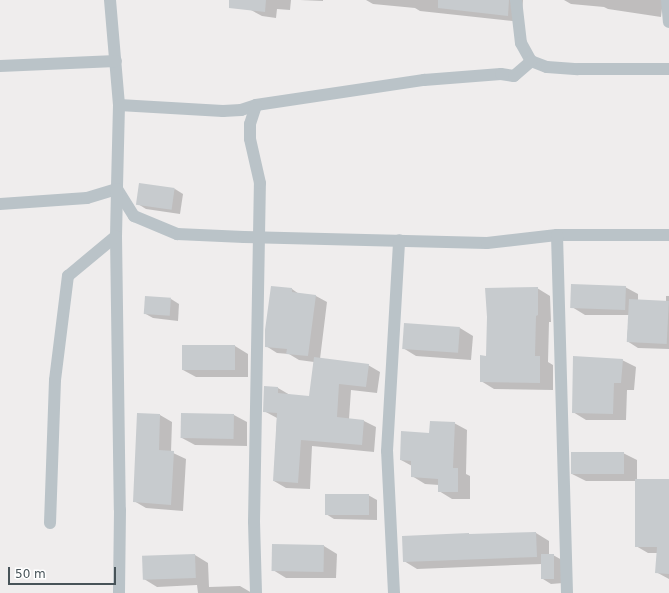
<!DOCTYPE html>
<style>
body{margin:0}
#map{position:relative;width:669px;height:593px;overflow:hidden;background:#efeded;font-family:"DejaVu Sans",sans-serif}
div>[style]{position:absolute}
[style*='--x']{left:calc(var(--x)*1px);top:calc(var(--y)*1px);width:calc(var(--w)*1px);rotate:calc(var(--a)*1deg)}
.shadow>*{inset:0;background:#0003}
.building>*{inset:0;background:#c7cbce;transform-origin:0 0}
.street>*{height:12px;margin:-6px;padding:0 6px;transform-origin:6px;border-radius:6px;background:#bac3c8}
span{translate:-50% -50%;white-space:nowrap;text-align:center;line-height:1.15;-webkit-text-stroke:3.5px #fff;paint-order:stroke}
.scale{position:absolute;left:8px;top:567px;width:108px;height:18px;box-sizing:border-box;border:2px solid #475358;border-top:0;padding-left:5px;font-size:12px;line-height:14px;white-space:nowrap;color:#475358;-webkit-text-stroke:3px #fff;paint-order:stroke}
</style>
<div id="map">
<div class="shadow">
<i style="clip-path:polygon(252px 0,291px 0,290px 10px,277px 9px,276px 18px,262px 16px,251px 10px)"></i>
<i style="clip-path:polygon(300px 0,323px 0,323px 1px)"></i>
<i style="clip-path:polygon(366px 0,523px 0,521px 22px,420px 11px,415px 8px,373px 4px)"></i>
<i style="clip-path:polygon(564px 0,663px 0,661px 17px,608px 9px,604px 7px,571px 4px)"></i>
<i style="clip-path:polygon(175px 189px,183px 194px,180px 214px,146px 209px,138px 204px)"></i>
<i style="clip-path:polygon(625px 287px,638px 294px,638px 300px,666px 302px,666px 296px,669px 296px,669px 349px,638px 348px,627px 341px,629px 315px,585px 315px,572px 307px)"></i>
<i style="clip-path:polygon(537px 288px,550px 296px,551px 322px,549px 322px,548px 362px,553px 365px,553px 390px,494px 389px,481px 381px)"></i>
<i style="clip-path:polygon(292px 289px,299px 294px,316px 296px,327px 302px,320px 359px,368px 365px,380px 372px,377px 393px,351px 390px,349px 419px,364px 421px,376px 427px,374px 452px,312px 446px,310px 489px,286px 488px,274px 481px,277px 418px,264px 411px,265px 387px,278px 388px,290px 395px,310px 397px,314px 362px,299px 360px,289px 354px,277px 353px,266px 346px)"></i>
<i style="clip-path:polygon(171px 299px,179px 304px,178px 321px,153px 318px,144px 313px)"></i>
<i style="clip-path:polygon(460px 328px,473px 336px,471px 360px,416px 356px,403px 348px)"></i>
<i style="clip-path:polygon(235px 346px,248px 354px,248px 377px,196px 377px,183px 370px)"></i>
<i style="clip-path:polygon(622px 360px,636px 367px,634px 390px,627px 390px,626px 420px,586px 420px,573px 412px)"></i>
<i style="clip-path:polygon(160px 415px,172px 422px,171px 452px,186px 459px,183px 511px,146px 508px,134px 501px)"></i>
<i style="clip-path:polygon(234px 415px,247px 422px,247px 446px,195px 445px,182px 438px)"></i>
<i style="clip-path:polygon(454px 423px,467px 430px,466px 474px,470px 476px,470px 499px,452px 499px,439px 491px,439px 485px,425px 484px,412px 476px,412px 466px,401px 460px,430px 434px)"></i>
<i style="clip-path:polygon(623px 453px,637px 460px,637px 480px,669px 480px,669px 579px,656px 572px,658px 553px,648px 553px,636px 546px,636px 481px,586px 481px,572px 474px)"></i>
<i style="clip-path:polygon(368px 495px,377px 500px,377px 520px,334px 519px,326px 514px)"></i>
<i style="clip-path:polygon(536px 533px,549px 541px,549px 555px,553px 555px,562px 560px,563px 583px,551px 584px,543px 579px,542px 564px,417px 569px,404px 561px,471px 535px)"></i>
<i style="clip-path:polygon(324px 546px,337px 554px,336px 578px,286px 578px,273px 570px)"></i>
<i style="clip-path:polygon(195px 555px,208px 563px,209px 587px,240px 586px,252px 593px,198px 593px,197px 585px,157px 587px,144px 579px,143px 557px)"></i>
</div>
<div class="building">
<i style="clip-path:polygon(229px 0,266px 0,265px 12px,229px 8px)"></i>
<i style="clip-path:polygon(438px 0,509px 0,508px 16px,438px 8px)"></i>
<i style="left:139px;top:183px;width:36px;height:22px;rotate:8deg"></i>
<i style="left:571px;top:284px;width:55px;height:24px;rotate:2deg"></i>
<i style="clip-path:polygon(271px 286px,292px 288px,292px 292px,316px 295px,308px 356px,286px 354px,287px 349px,265px 347px,265px 330px)"></i>
<i style="clip-path:polygon(538px 287px,538px 315px,536px 316px,535px 356px,540px 356px,540px 383px,480px 382px,480px 355px,486px 356px,487px 317px,485px 288px)"></i>
<i style="left:145px;top:296px;width:26px;height:18px;rotate:4deg"></i>
<i style="left:629px;top:299px;width:40px;height:43px;rotate:3deg"></i>
<i style="left:404px;top:323px;width:56px;height:26px;rotate:4deg"></i>
<i style="left:182px;top:345px;width:53px;height:25px"></i>
<i style="clip-path:polygon(573px 356px,623px 359px,621px 383px,614px 383px,613px 414px,572px 413px)"></i>
<i style="clip-path:polygon(314px 357px,369px 364px,366px 387px,339px 384px,337px 417px,364px 420px,362px 445px,301px 440px,298px 483px,273px 481px,277px 413px,263px 412px,264px 386px,278px 387px,278px 393px,309px 396px)"></i>
<i style="clip-path:polygon(137px 413px,160px 414px,159px 450px,174px 451px,171px 505px,133px 502px)"></i>
<i style="left:181px;top:413px;width:53px;height:25px;rotate:1deg"></i>
<i style="clip-path:polygon(430px 421px,455px 422px,453px 468px,458px 468px,458px 492px,438px 492px,438px 479px,411px 477px,411px 461px,400px 460px,401px 431px,429px 433px)"></i>
<i style="left:571px;top:452px;width:53px;height:22px"></i>
<i style="clip-path:polygon(635px 479px,669px 479px,669px 574px,655px 573px,657px 547px,635px 547px)"></i>
<i style="left:325px;top:494px;width:44px;height:21px"></i>
<i style="clip-path:polygon(536px 532px,537px 557px,403px 562px,402px 536px,469px 533px,469px 534px)"></i>
<i style="left:272px;top:544px;width:52px;height:27px;rotate:1deg"></i>
<i style="left:195px;top:554px;width:24px;height:53px;rotate:88deg"></i>
<i style="left:541px;top:554px;width:13px;height:25px"></i>
</div>
<div class="street">
<i style="--x:110;--y:0;--w:105;--a:85.1"></i>
<i style="--x:119;--y:105;--w:84;--a:91.4"></i>
<i style="--x:117;--y:189;--w:32;--a:58"></i>
<i style="--x:134;--y:216;--w:47;--a:22.7"></i>
<i style="--x:177;--y:234;--w:67;--a:2.6"></i>
<i style="--x:244;--y:237;--w:243;--a:1.4"></i>
<i style="--x:487;--y:243;--w:70;--a:-6.5"></i>
<i style="--x:557;--y:235;--w:112;--a:0"></i>
<i style="--x:516;--y:0;--w:43;--a:83.4"></i>
<i style="--x:521;--y:43;--w:21;--a:61"></i>
<i style="--x:531;--y:61;--w:17;--a:21"></i>
<i style="--x:547;--y:67;--w:31;--a:4"></i>
<i style="--x:578;--y:69;--w:91;--a:0"></i>
<i style="--x:667;--y:0;--w:22;--a:85"></i>
<i style="--x:0;--y:66;--w:116;--a:-2.5"></i>
<i style="--x:119;--y:105;--w:104;--a:3.3"></i>
<i style="--x:223;--y:111;--w:18;--a:-3"></i>
<i style="--x:241;--y:110;--w:16;--a:-18"></i>
<i style="--x:256;--y:105;--w:170;--a:-8.5"></i>
<i style="--x:424;--y:80;--w:77;--a:-4.5"></i>
<i style="--x:501;--y:74;--w:13;--a:9"></i>
<i style="--x:514;--y:76;--w:23;--a:-41"></i>
<i style="--x:0;--y:204;--w:87;--a:-3.9"></i>
<i style="--x:87;--y:198;--w:31;--a:-17"></i>
<i style="--x:117;--y:189;--w:47;--a:91.2"></i>
<i style="--x:116;--y:236;--w:274;--a:89.2"></i>
<i style="--x:120;--y:510;--w:83;--a:90.7"></i>
<i style="--x:557;--y:235;--w:358;--a:88.4"></i>
<i style="--x:50;--y:523;--w:143;--a:-88"></i>
<i style="--x:55;--y:380;--w:105;--a:-82.9"></i>
<i style="--x:68;--y:276;--w:62;--a:-39.8"></i>
<i style="--x:256;--y:593;--w:71;--a:-91.6"></i>
<i style="--x:254;--y:522;--w:339;--a:-89"></i>
<i style="--x:260;--y:183;--w:45;--a:-102.8"></i>
<i style="--x:250;--y:139;--w:15;--a:-90"></i>
<i style="--x:250;--y:124;--w:20;--a:-72"></i>
<i style="--x:394;--y:593;--w:142;--a:-92.8"></i>
<i style="--x:387;--y:451;--w:211;--a:-86.7"></i>
</div>
<div class="scale">50 m</div>
</div>
